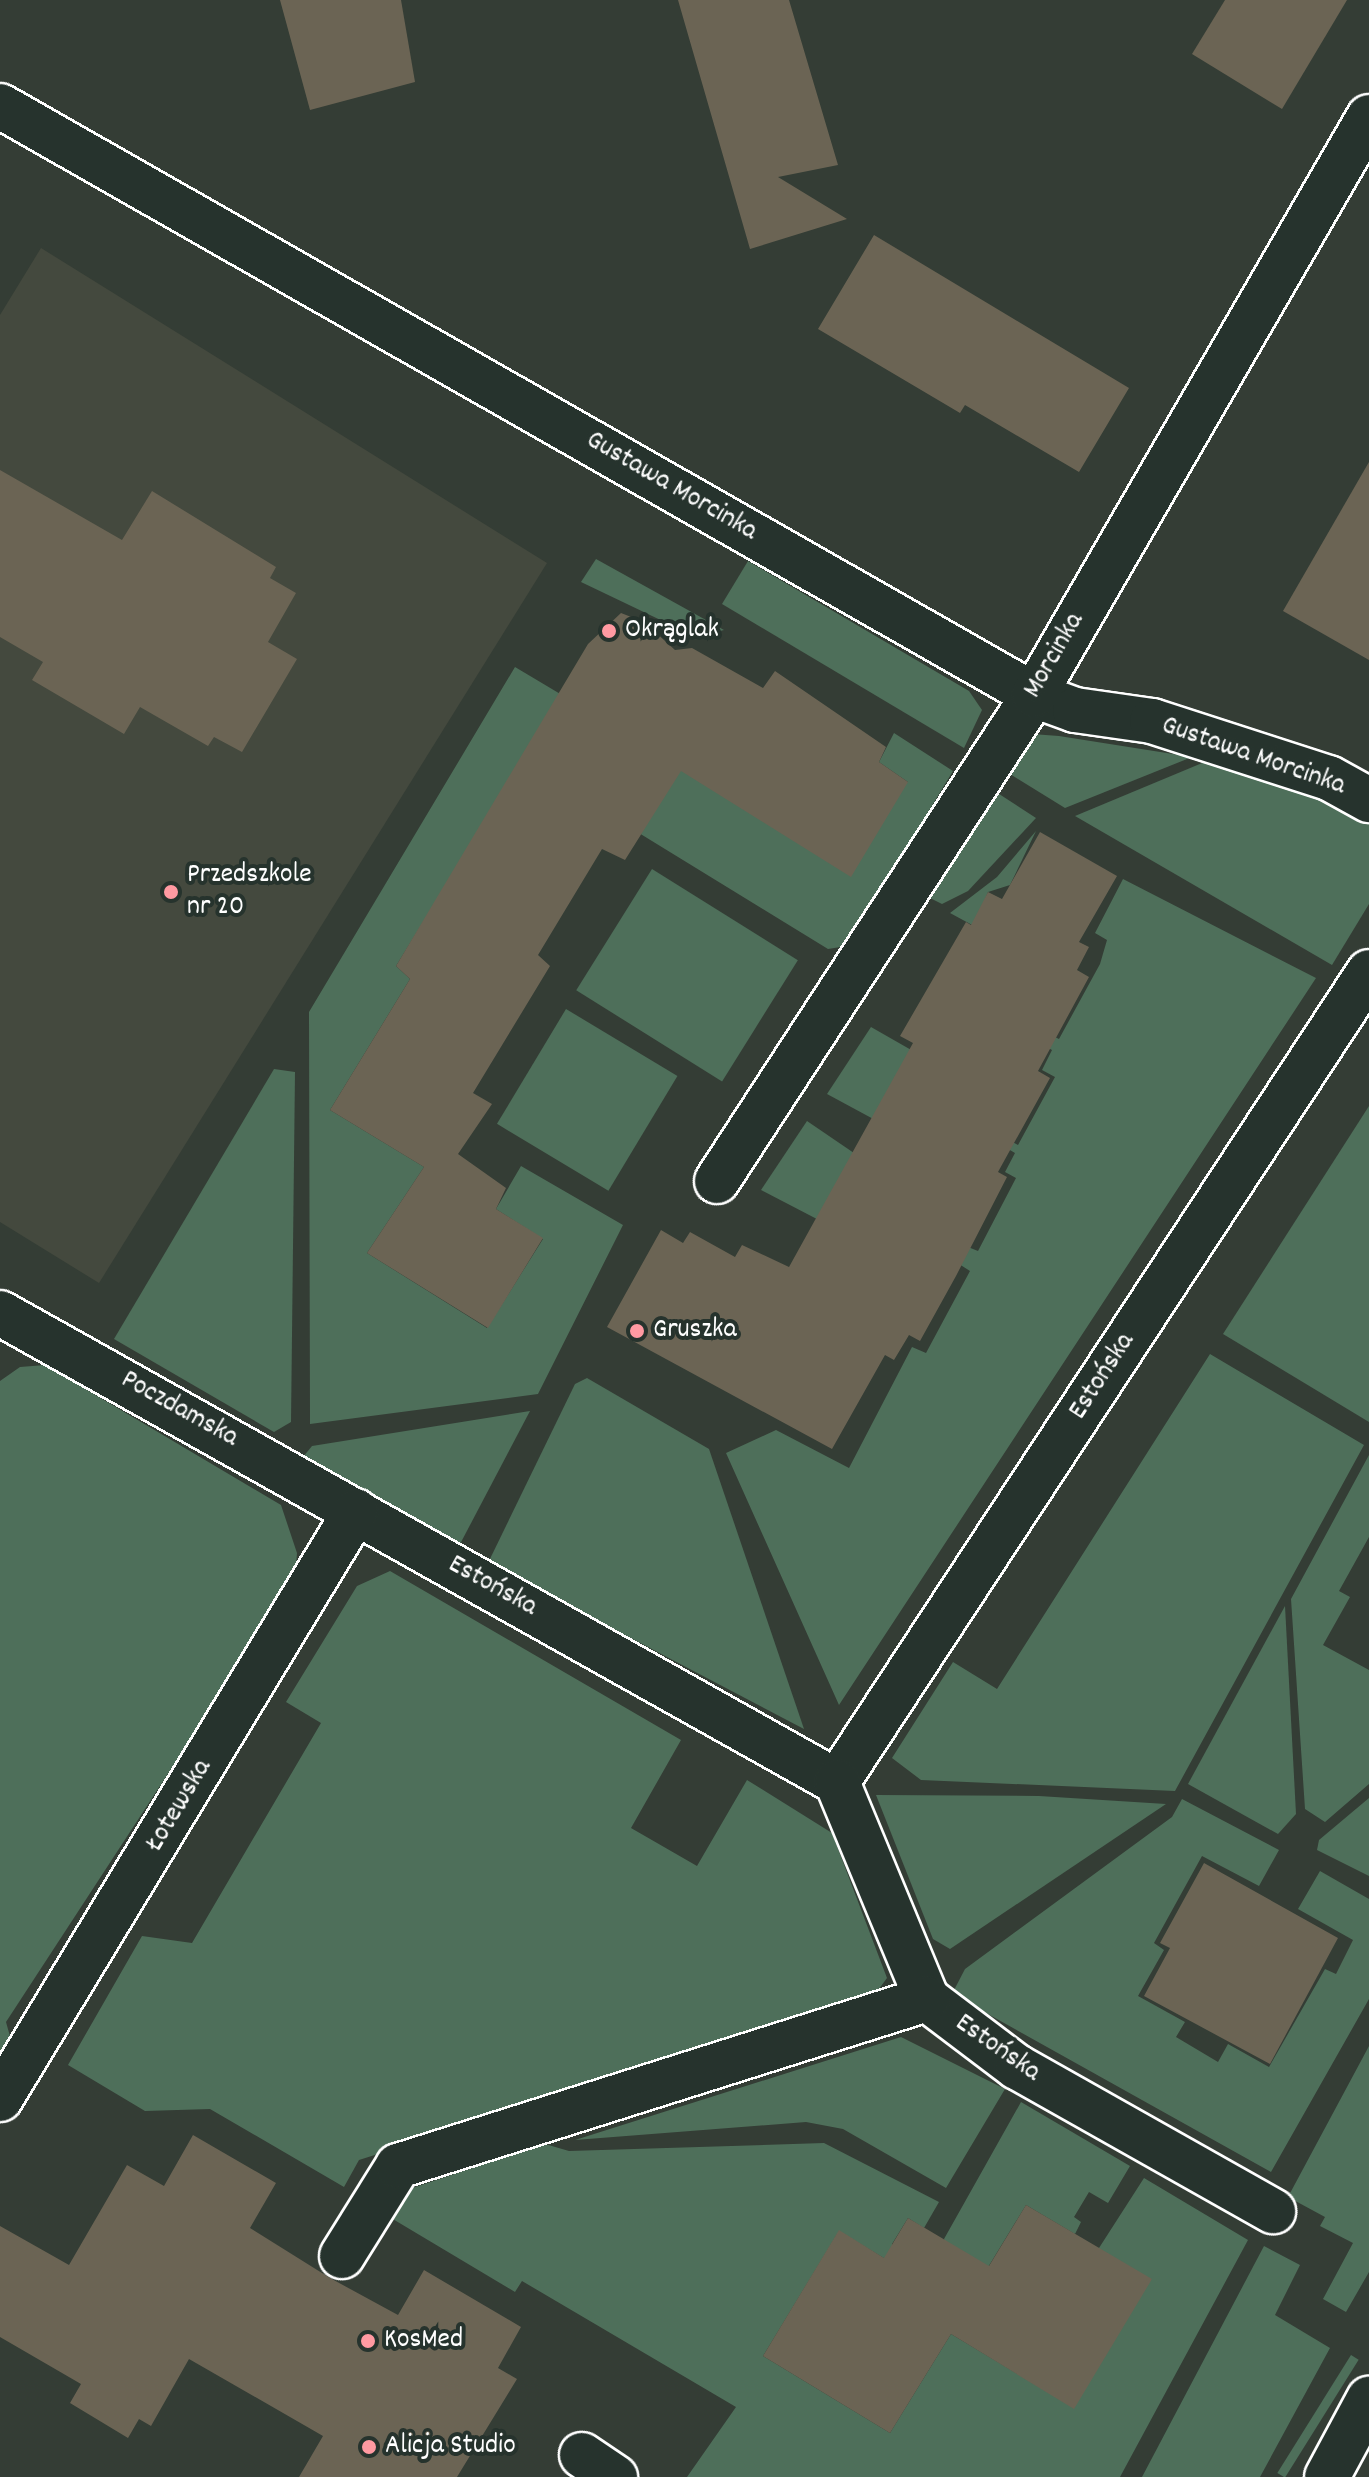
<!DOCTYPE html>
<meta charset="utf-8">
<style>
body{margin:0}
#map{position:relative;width:1369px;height:2477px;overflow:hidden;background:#343d35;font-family:Dekko,sans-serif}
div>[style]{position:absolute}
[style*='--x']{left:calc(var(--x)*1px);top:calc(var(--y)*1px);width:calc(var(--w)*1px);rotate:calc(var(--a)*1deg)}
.built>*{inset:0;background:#44493e}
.green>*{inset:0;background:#4e6f5a;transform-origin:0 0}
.building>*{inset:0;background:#6b6454}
.roads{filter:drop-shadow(2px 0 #fff) drop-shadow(-2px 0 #fff) drop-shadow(0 2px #fff) drop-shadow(0 -2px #fff)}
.street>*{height:44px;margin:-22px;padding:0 22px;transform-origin:22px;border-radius:22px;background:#26332d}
.secondary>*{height:44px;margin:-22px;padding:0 22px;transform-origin:22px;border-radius:22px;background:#26332d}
.dots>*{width:22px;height:22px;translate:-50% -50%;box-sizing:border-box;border:4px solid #26332d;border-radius:50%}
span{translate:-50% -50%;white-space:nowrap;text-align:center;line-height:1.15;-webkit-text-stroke:8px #26332d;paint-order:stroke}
.street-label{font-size:28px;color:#fff}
.poi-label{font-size:28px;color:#fff}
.left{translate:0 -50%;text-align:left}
</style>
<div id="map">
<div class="built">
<i style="clip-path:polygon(41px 248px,547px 563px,99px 1283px,0 1222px,0 315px)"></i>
</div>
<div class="green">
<i style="clip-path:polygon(596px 559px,724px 630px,696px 637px,581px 582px)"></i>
<i style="clip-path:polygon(748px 561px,969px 691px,982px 710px,964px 748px,722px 604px)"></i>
<i style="clip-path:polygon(515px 667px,562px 695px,396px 966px,410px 979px,330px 1110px,424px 1167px,367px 1253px,487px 1328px,543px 1239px,496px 1209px,521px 1166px,623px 1225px,538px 1394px,310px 1424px,309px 1012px)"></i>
<i style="clip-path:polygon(894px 733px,953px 771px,847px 946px,828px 949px,621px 822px,658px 757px,908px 782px,879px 762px)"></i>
<i style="clip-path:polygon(1032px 734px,1059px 736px,1192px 757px,1065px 808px,1005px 771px)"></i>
<i style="clip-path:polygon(1207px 761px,1316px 790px,1369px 819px,1369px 904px,1332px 965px,1075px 816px)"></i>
<i style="clip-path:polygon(993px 790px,1036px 818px,968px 891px,942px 904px,922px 894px)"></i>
<i style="clip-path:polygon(1036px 831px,1010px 885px,988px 892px,974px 926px,950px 913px,997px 877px)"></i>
<i style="left:652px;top:869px;width:172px;height:143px;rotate:32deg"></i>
<i style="clip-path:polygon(1123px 879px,1316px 978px,839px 1705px,726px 1453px,776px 1430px,849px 1468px,912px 1347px,926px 1353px,970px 1271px,959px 1264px,968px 1247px,978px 1251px,1016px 1178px,1005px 1172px,1015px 1153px,1003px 1146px,1007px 1139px,1018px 1145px,1055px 1077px,1042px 1070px,1052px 1050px,1039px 1043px,1045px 1032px,1059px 1039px,1100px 964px,1107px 940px,1095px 933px)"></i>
<i style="left:566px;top:1009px;width:130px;height:134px;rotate:31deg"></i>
<i style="clip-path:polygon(871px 1027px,920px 1055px,890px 1128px,827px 1094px)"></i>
<i style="clip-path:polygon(274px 1069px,295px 1072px,291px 1422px,274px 1432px,114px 1339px)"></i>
<i style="clip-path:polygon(1369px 1106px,1369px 1422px,1223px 1334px)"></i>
<i style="clip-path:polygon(807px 1121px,873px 1166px,838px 1230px,761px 1190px)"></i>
<i style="clip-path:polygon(1210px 1354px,1364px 1445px,1175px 1791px,921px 1780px,892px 1758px,953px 1662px,997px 1689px)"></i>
<i style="clip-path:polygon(45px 1365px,281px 1505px,297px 1553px,295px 1579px,6px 2022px,13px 2047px,0 2056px,0 1381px,20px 1367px)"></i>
<i style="clip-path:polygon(587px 1378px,709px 1449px,804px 1729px,488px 1563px,575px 1384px)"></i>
<i style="clip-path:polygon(530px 1411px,459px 1546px,303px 1457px,312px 1446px)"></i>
<i style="clip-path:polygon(1369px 1455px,1369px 1537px,1339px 1591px,1350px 1597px,1323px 1645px,1369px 1670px,1369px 1784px,1325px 1822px,1305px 1809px,1291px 1599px)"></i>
<i style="clip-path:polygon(390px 1571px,681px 1740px,631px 1828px,697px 1866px,747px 1780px,832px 1833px,887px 1978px,873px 1997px,359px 2160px,344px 2187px,210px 2109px,145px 2111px,68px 2065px,142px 1936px,192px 1943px,321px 1723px,286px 1702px,357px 1586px)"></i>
<i style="clip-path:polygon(1285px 1606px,1296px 1814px,1278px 1834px,1188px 1784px)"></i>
<i style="clip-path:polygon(876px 1795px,1039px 1796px,1166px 1804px,950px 1949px,933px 1939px)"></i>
<i style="clip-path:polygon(1369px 1798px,1369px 1876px,1317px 1850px,1319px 1840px)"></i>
<i style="clip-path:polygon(1182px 1799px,1279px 1850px,1259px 1886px,1202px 1856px,1154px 1943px,1164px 1950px,1138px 1996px,1185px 2022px,1176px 2037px,1218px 2062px,1228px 2044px,1269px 2067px,1325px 1969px,1336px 1974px,1353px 1940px,1298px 1909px,1320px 1871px,1369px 1899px,1369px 1999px,1271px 2172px,952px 1994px,965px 1969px,1172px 1817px)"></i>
<i style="clip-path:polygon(901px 2037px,1005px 2089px,946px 2188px,843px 2129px,806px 2122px,575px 2140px)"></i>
<i style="clip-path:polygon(1369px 2046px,1369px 2272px,1346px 2312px,1323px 2299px,1353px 2243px,1320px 2226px,1325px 2217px,1288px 2197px)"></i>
<i style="clip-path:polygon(1021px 2102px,1130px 2166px,1108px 2203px,1089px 2192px,1074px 2217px,1081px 2222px,1075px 2234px,1026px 2205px,965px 2305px,944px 2239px)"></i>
<i style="clip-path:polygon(824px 2143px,939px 2202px,924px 2228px,908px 2218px,892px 2244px,892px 2263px,839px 2231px,763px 2356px,890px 2433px,951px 2334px,1074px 2408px,1099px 2248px,1144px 2178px,1248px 2240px,1120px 2477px,687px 2477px,736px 2407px,522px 2281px,515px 2292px,376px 2209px,388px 2196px,545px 2144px,569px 2151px)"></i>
<i style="clip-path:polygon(1264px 2246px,1300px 2265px,1275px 2315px,1330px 2348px,1260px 2477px,1142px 2477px)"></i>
<i style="left:1351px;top:2355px;width:9px;height:139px;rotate:32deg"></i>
</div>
<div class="building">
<i style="clip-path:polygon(280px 0,401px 0,415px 82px,310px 110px)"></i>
<i style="clip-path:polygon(678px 0,789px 0,838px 165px,778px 177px,847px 219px,750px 249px)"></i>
<i style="clip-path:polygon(1225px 0,1347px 0,1282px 109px,1192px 54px)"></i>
<i style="clip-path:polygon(874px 235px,1129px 388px,1079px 472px,965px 405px,960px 413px,818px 329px)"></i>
<i style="clip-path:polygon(1369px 462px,1369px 660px,1283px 611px)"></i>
<i style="clip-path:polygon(0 470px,122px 540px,152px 491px,276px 567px,270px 578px,296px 593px,268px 642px,297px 659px,242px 752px,214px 737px,208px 746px,140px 707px,124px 734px,32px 680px,43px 662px,0 637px)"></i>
<i style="clip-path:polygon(621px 613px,644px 622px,675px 650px,692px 648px,763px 688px,775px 671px,886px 747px,879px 762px,908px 782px,851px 877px,681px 771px,625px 860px,602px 849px,538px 955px,550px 966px,473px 1093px,492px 1104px,458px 1154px,506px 1188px,496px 1209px,543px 1238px,488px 1328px,367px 1253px,424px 1167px,330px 1110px,410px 979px,396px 966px,588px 644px)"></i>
<i style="clip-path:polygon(1040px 832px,1117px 876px,1079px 942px,1089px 947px,1077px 970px,1089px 977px,1038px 1071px,1050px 1078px,998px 1172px,1007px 1177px,956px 1276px,920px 1341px,909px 1335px,894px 1360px,885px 1355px,832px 1449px,607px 1327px,661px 1230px,683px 1243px,690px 1232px,735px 1257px,742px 1245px,789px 1267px,913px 1043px,900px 1036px,966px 922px,971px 925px,988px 892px,1002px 899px)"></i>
<i style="clip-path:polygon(1204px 1863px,1338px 1938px,1270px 2064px,1144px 1996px,1170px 1948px,1160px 1943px)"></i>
<i style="clip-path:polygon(193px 2135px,276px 2183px,250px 2228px,330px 2278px,398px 2315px,424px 2270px,521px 2327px,498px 2368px,517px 2379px,457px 2477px,299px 2477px,323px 2436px,189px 2359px,151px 2426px,139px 2419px,128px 2438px,70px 2403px,81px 2384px,0 2337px,0 2226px,69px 2265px,127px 2165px,164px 2186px)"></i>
<i style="clip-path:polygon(1026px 2205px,1152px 2279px,1074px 2409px,951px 2334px,890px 2433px,763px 2356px,839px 2230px,884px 2258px,908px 2218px,989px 2266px)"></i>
</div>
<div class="roads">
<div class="street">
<i style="--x:0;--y:106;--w:1190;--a:29.67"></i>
<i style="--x:1034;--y:695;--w:44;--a:20.1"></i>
<i style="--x:1075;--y:710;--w:78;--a:8.1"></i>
<i style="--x:1152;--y:721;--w:186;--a:17.9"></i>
<i style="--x:1329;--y:778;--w:46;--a:28.8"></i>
<i style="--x:717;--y:1181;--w:580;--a:-56.89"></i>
<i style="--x:1034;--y:695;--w:668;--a:-59.9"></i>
<i style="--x:0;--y:1313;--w:959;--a:29.26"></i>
<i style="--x:837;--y:1782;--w:969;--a:-56.7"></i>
<i style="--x:837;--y:1782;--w:235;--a:67.5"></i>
<i style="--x:927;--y:1999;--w:113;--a:37.1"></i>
<i style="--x:1017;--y:2067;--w:294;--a:29.4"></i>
<i style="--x:0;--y:2099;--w:687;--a:-58.81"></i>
<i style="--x:342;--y:2256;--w:106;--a:-58.1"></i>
<i style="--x:398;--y:2166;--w:555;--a:-17.52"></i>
<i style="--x:582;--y:2455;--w:40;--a:34"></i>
</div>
<div class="secondary">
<i style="--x:1327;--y:2477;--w:89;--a:-61.7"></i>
</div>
</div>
<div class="dots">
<i style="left:609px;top:631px;background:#ff9aa2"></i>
<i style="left:171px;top:892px;background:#ff9aa2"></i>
<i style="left:637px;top:1331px;background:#ff9aa2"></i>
<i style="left:368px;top:2341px;background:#ff9aa2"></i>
<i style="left:369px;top:2447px;background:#ff9aa2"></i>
</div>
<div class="street-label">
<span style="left:671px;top:487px;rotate:30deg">Gustawa Morcinka</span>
<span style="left:1055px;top:656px;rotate:-60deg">Morcinka</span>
<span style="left:1253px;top:757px;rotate:19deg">Gustawa Morcinka</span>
<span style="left:1103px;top:1377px;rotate:-57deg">Estońska</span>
<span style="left:179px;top:1410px;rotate:29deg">Poczdamska</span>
<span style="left:492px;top:1587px;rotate:29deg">Estońska</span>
<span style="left:180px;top:1806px;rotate:-59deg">Łotewska</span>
<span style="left:997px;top:2049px;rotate:35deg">Estońska</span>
</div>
<div class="poi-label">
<span class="left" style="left:625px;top:631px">Okrąglak</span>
<span class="left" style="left:187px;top:892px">Przedszkole<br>nr 20</span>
<span class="left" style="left:653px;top:1331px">Gruszka</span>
<span class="left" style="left:384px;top:2341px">KosMed</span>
<span class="left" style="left:385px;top:2447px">Alicja Studio</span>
</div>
</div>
